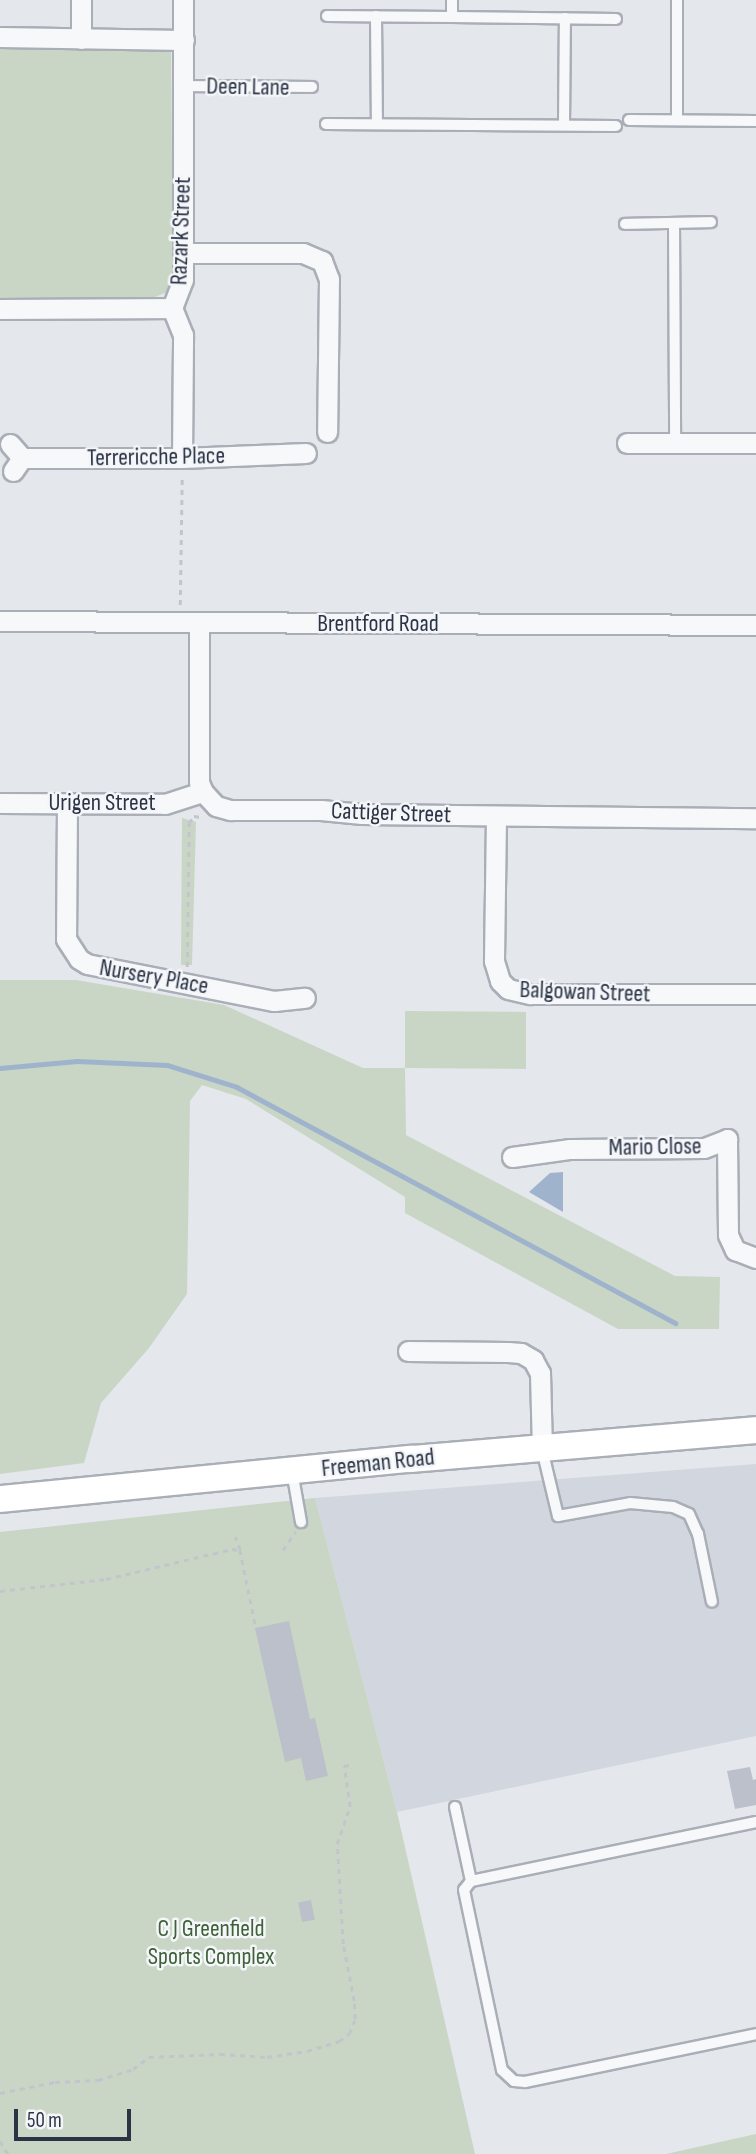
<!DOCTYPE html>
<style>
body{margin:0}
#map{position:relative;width:756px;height:2154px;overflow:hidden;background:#e4e7ec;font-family:"Sofia Sans Condensed",sans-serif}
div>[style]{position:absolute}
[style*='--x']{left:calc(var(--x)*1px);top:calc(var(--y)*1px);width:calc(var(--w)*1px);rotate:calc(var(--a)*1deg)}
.built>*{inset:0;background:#d2d6de}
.green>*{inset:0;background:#c9d6c5}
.water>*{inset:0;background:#9fb4cc}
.stream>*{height:4.5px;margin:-2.25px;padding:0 2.25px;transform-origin:2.25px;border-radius:2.25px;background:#9fb4cc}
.building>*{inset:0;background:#bbc0ca;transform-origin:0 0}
.path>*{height:2.5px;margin-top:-1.25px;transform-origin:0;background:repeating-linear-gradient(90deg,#c2c5cb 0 5px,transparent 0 10px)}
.roads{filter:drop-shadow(2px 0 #a9aeb7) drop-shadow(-2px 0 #a9aeb7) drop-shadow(0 2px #a9aeb7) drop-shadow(0 -2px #a9aeb7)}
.lane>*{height:10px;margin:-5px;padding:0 5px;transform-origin:5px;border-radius:5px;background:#f7f8fa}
.street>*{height:19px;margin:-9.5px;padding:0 9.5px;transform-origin:9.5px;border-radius:9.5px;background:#f7f8fa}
.secondary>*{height:26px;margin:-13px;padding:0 13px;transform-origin:13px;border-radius:13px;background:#fff}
span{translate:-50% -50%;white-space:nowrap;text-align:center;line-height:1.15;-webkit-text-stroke:5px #f4f6f9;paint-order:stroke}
.street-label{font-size:24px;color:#2b3445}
.park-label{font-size:24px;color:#3f6138}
.scale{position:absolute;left:14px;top:2109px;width:117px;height:32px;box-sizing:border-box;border:4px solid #2b3445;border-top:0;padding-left:9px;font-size:21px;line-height:24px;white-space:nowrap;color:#2b3445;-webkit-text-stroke:5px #f4f6f9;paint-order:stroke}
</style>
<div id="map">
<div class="built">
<i style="clip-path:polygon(756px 1464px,756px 1736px,397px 1812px,315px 1498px)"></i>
</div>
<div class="green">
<i style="clip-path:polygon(0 49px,171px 50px,173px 272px,167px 292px,148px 300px,0 300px)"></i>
<i style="clip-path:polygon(182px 818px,196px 822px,192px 965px,181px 965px)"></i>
<i style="clip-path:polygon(0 980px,76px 980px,224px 1005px,363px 1068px,405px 1068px,405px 1011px,526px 1012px,526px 1069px,405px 1068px,406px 1135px,675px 1276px,720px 1277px,719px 1329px,618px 1329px,405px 1213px,405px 1197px,246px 1099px,202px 1085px,190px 1101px,187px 1294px,149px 1348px,101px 1403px,84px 1463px,0 1474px)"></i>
<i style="clip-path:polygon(315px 1498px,397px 1812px,475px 2154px,0 2154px,0 1532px)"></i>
<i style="clip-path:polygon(756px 2134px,756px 2154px,666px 2154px)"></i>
</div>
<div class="water">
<i style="clip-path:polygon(563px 1172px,563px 1212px,529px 1192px,550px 1173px)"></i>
</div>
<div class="stream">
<i style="--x:0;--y:1068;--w:77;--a:-5.2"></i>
<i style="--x:77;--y:1061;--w:90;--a:2.5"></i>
<i style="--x:167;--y:1065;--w:73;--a:17.4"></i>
<i style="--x:237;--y:1087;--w:498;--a:28.3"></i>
</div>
<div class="building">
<i style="clip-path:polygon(289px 1621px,310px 1719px,315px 1718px,328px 1776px,306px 1781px,301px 1758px,285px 1762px,255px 1628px)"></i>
<i style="clip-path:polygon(750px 1767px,753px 1780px,756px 1779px,756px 1805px,735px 1809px,727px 1771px)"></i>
<i style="left:311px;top:1900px;width:20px;height:13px;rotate:79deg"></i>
</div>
<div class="path">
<i style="--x:180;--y:605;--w:130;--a:-89.1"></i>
<i style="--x:187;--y:967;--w:144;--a:-89.2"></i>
<i style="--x:189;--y:823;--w:9;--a:-54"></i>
<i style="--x:194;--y:816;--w:7;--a:8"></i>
<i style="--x:240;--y:1550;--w:80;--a:78.4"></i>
<i style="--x:283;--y:1550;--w:22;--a:-56"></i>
<i style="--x:0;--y:1591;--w:107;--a:-6.5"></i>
<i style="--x:106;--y:1579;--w:130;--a:-13.4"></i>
<i style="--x:232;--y:1549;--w:8;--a:7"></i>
<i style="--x:240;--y:1550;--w:14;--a:-111"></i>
<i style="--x:0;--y:2093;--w:56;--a:-11.3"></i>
<i style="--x:55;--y:2082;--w:43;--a:-2.7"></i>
<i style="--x:98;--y:2080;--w:37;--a:-17"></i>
<i style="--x:133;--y:2069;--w:20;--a:-37"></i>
<i style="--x:149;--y:2057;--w:71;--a:-2.4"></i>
<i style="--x:220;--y:2054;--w:47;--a:3.7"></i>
<i style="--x:267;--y:2057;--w:40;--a:-8.5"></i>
<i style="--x:307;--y:2051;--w:34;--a:-17"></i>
<i style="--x:339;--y:2041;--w:12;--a:-35"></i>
<i style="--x:349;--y:2034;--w:16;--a:-68"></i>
<i style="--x:355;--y:2019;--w:18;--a:-93"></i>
<i style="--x:354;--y:2001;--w:58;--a:-100.9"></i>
<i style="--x:343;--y:1944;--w:100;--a:-93.4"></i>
<i style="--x:337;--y:1844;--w:39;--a:-71"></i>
<i style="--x:350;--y:1807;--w:41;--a:-98.3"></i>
<i style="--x:344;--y:1766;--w:10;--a:-11"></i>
<i style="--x:0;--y:2141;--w:15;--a:58"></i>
</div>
<div class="roads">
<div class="lane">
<i style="--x:327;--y:16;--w:125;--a:0.5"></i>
<i style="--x:452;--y:17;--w:17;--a:-90"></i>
<i style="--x:376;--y:16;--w:108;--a:89.5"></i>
<i style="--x:452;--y:17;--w:164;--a:0.7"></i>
<i style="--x:183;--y:86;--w:129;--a:0.4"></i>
<i style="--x:629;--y:120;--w:127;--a:0.5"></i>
<i style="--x:677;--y:120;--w:120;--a:-90"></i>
<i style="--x:326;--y:124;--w:290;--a:0.4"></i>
<i style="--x:564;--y:125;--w:107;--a:-89.5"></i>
<i style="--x:674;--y:223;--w:221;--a:89.7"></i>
<i style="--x:625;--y:224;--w:86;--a:-1.3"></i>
<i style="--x:542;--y:1449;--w:69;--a:76.6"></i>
<i style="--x:558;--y:1516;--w:73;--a:-10.2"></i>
<i style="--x:630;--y:1503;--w:43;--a:5.3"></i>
<i style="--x:673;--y:1507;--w:17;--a:24"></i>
<i style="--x:689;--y:1514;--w:22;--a:66"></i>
<i style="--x:698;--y:1534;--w:69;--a:78.4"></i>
<i style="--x:292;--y:1471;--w:52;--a:80"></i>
<i style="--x:455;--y:1807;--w:76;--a:77.8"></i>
<i style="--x:756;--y:1822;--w:291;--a:168.3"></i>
<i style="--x:471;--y:1881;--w:11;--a:128"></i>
<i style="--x:464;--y:1890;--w:184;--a:78.1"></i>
<i style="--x:502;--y:2070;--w:16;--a:43"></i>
<i style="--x:514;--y:2081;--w:11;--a:5"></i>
<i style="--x:525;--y:2082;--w:236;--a:-11.7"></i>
</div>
<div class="street">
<i style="--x:0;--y:37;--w:184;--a:0.9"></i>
<i style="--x:81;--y:39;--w:39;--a:-90"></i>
<i style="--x:184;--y:253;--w:119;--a:0"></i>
<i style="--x:303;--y:253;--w:21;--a:23"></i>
<i style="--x:322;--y:261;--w:19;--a:69"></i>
<i style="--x:329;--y:279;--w:153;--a:90.7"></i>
<i style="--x:0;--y:309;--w:172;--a:-0.3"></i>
<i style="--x:627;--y:443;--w:129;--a:0"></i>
<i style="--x:10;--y:444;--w:18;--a:49"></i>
<i style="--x:182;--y:458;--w:123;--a:-89.5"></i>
<i style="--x:183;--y:335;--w:29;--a:-112"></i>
<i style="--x:172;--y:308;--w:30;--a:-69"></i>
<i style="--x:183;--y:280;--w:280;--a:-90"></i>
<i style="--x:13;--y:471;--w:16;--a:-55"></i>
<i style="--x:22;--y:458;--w:160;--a:0"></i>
<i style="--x:182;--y:458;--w:124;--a:-2.3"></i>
<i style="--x:0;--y:621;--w:756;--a:0.3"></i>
<i style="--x:199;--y:623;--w:159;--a:90"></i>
<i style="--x:199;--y:782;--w:11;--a:68"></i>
<i style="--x:203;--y:792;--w:19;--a:47"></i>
<i style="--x:216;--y:806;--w:15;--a:16"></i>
<i style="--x:230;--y:810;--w:91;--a:0"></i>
<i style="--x:321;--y:810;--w:41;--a:5.6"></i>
<i style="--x:362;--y:814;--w:394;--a:0.6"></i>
<i style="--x:0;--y:803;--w:165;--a:0.3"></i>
<i style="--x:165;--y:804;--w:40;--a:-18"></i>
<i style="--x:67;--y:804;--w:135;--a:90.4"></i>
<i style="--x:66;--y:939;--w:24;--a:57"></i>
<i style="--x:79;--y:959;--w:9;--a:32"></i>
<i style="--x:87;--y:964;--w:191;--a:11.2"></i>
<i style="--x:274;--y:1001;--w:31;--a:-6"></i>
<i style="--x:496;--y:817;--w:144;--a:90.8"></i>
<i style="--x:494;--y:961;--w:21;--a:73"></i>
<i style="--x:500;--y:981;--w:11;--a:45"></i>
<i style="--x:508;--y:989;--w:23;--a:13"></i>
<i style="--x:530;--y:994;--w:226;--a:0"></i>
<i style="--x:512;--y:1157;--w:59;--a:-7.9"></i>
<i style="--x:570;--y:1149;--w:134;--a:-0.4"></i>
<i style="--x:704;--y:1148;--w:25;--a:-21"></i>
<i style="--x:727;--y:1139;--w:96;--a:89.4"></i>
<i style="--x:728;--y:1235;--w:17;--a:65"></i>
<i style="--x:735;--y:1250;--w:22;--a:21"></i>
<i style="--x:408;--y:1351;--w:100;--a:0.6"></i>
<i style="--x:508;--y:1352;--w:13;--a:4"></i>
<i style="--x:521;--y:1353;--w:14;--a:30"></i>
<i style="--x:533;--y:1360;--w:15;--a:62"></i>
<i style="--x:540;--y:1373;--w:75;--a:88.5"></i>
</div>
<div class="secondary">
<i style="--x:0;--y:1499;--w:413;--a:-5.6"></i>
<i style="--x:411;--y:1459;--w:346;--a:-4.8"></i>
</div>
</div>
<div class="street-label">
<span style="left:248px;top:87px;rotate:1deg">Deen Lane</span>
<span style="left:181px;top:231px;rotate:-88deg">Razark Street</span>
<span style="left:156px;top:457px;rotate:-1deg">Terrericche Place</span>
<span style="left:378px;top:624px">Brentford Road</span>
<span style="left:102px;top:803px">Urigen Street</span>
<span style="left:391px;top:813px;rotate:2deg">Cattiger Street</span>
<span style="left:154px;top:977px;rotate:10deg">Nursery Place</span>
<span style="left:585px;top:992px;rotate:2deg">Balgowan Street</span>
<span style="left:655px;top:1147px;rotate:-1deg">Mario Close</span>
<span style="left:378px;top:1463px;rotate:-6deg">Freeman Road</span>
</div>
<div class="park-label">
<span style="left:211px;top:1943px">C J Greenfield<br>Sports Complex</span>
</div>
<div class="scale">50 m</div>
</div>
